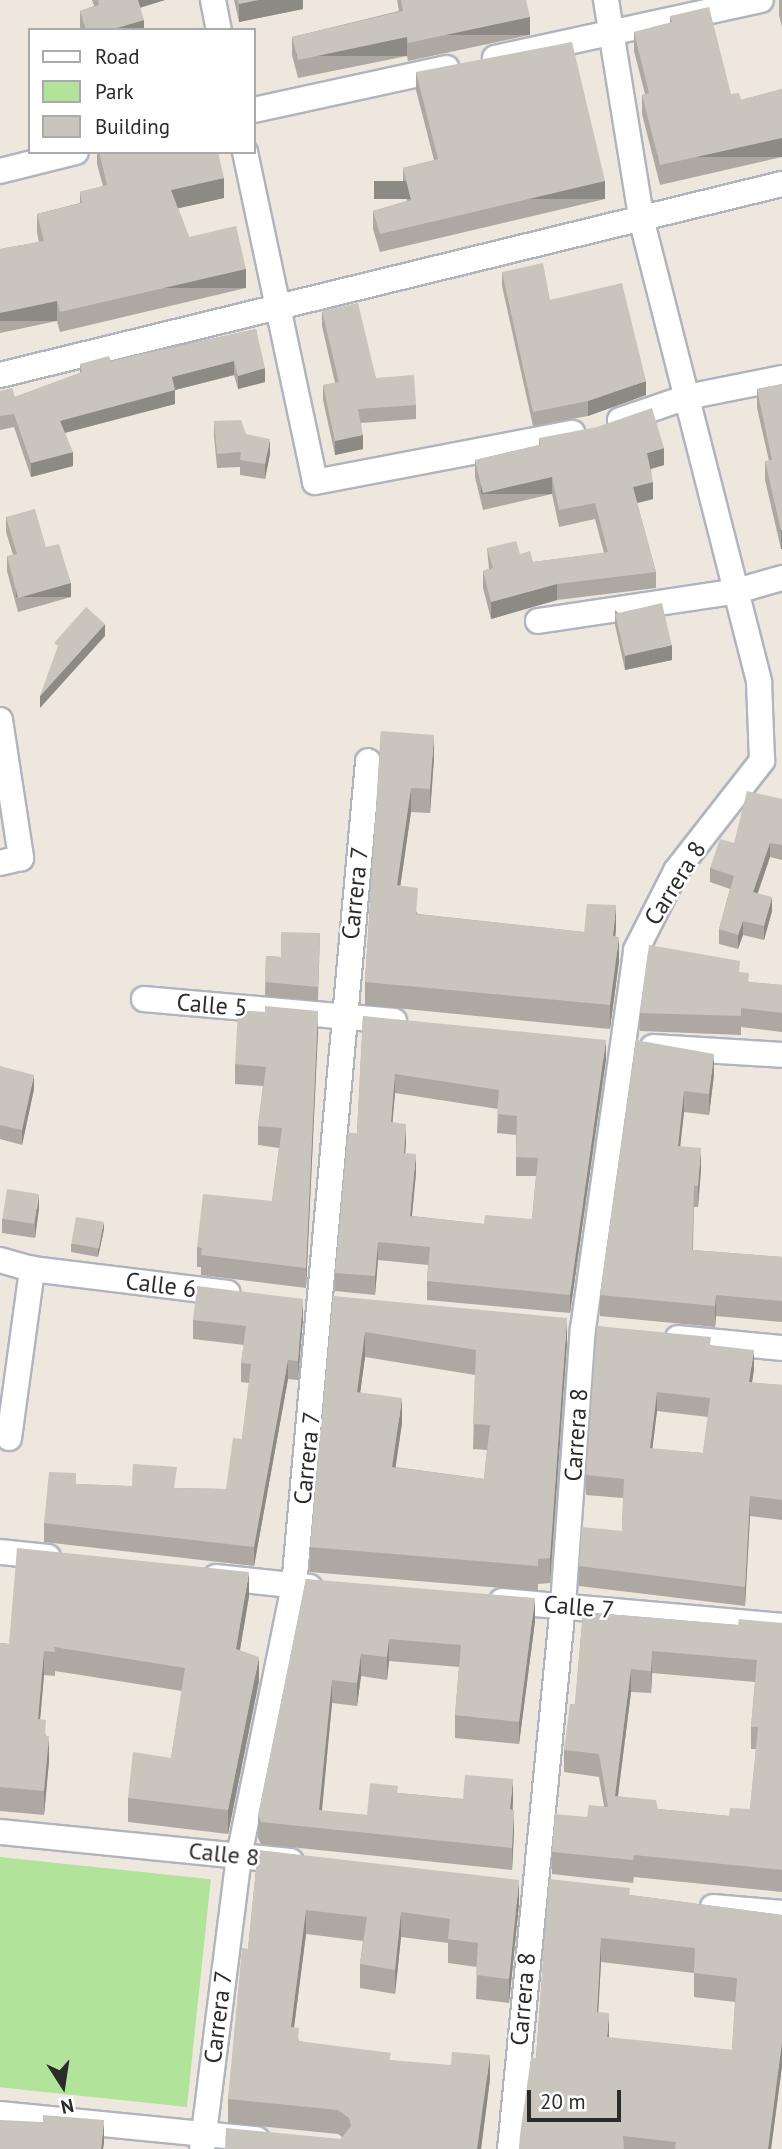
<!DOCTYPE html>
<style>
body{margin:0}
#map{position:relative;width:782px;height:2149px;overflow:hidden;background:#ede7de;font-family:"PT Sans",sans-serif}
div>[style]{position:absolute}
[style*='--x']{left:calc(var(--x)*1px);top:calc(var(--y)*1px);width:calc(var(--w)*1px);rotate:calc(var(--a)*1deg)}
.green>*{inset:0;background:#b2e39b;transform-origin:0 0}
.roads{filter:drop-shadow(2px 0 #b1b4bf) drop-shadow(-2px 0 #b1b4bf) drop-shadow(0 2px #b1b4bf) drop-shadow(0 -2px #b1b4bf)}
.street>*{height:24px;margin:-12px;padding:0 12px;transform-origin:12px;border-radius:12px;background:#fff}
.wall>*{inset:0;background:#ada9a2}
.shaded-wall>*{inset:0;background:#8d8a84;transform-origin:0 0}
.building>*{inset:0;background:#c9c5bc;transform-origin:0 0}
span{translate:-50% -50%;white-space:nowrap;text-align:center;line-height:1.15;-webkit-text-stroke:5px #fff;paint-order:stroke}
.street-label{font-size:24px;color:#2b2b2b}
.legend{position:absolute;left:28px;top:28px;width:228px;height:126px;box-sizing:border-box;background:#fff;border:2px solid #aaa;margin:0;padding:9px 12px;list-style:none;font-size:21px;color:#2b2b2b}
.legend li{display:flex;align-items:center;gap:14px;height:35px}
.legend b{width:35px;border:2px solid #aaa}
.north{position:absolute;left:28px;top:2051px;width:70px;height:70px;-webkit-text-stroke:5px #fff;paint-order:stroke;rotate:168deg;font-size:19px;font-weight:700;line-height:28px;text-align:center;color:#2b2b2b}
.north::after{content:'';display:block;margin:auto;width:24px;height:32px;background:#2b2b2b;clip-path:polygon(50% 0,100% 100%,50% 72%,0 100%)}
.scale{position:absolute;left:527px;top:2090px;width:94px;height:32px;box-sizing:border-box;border:4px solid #2b2b2b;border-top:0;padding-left:9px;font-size:21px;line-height:24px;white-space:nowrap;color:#2b2b2b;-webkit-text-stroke:5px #fff;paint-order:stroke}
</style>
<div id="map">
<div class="green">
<i style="left:0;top:1857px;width:212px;height:229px;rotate:6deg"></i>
</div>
<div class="roads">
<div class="street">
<i style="--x:213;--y:0;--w:31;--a:79"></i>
<i style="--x:606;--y:0;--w:225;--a:80.8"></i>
<i style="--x:642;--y:222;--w:475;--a:75.7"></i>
<i style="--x:759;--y:682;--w:79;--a:87.8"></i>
<i style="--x:495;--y:58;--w:272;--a:-12.3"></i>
<i style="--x:254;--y:110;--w:197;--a:-12.3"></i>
<i style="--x:245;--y:152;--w:337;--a:78"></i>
<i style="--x:315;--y:482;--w:262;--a:-10.8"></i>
<i style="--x:0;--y:171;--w:78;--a:-14"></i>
<i style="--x:0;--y:375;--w:805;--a:-13.73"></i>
<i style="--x:620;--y:420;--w:71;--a:-18.9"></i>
<i style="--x:687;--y:397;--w:97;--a:-11.3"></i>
<i style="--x:538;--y:621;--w:197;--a:-8.5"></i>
<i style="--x:733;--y:592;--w:51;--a:-15.9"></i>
<i style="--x:0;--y:720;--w:140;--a:81.3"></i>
<i style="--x:21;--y:858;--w:22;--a:167"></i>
<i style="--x:144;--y:999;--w:251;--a:5"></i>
<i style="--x:653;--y:1047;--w:129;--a:3.5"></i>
<i style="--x:0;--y:1260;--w:33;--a:16"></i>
<i style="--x:32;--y:1269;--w:197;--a:7"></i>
<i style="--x:678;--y:1338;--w:104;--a:5.5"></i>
<i style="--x:9;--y:1438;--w:171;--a:-82.2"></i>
<i style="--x:0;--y:1552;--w:48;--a:5.9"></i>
<i style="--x:216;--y:1577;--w:94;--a:6.1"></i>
<i style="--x:502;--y:1601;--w:281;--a:5.1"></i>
<i style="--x:0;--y:1832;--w:292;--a:5.7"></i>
<i style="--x:713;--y:1907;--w:69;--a:5"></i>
<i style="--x:0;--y:2114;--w:258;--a:5.6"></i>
<i style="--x:202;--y:2149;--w:295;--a:-82.8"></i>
<i style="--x:239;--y:1856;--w:276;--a:-78.5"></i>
<i style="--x:294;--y:1586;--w:828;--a:-84.87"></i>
<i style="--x:510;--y:2149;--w:547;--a:-84.44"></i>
<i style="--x:563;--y:1605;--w:277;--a:-85.9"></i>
<i style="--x:583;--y:1329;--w:383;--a:-82"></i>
<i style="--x:636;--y:950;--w:89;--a:-63.1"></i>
<i style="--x:676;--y:871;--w:140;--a:-52"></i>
</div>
</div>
<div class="wall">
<i style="clip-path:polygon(92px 0,165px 0,140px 8px,144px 30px,80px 30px,80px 11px,94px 6px)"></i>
<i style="clip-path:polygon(234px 0,303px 0,303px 9px,239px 22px)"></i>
<i style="clip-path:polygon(397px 0,481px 0,530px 35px,408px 61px,407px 56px,298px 78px,292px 55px,292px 37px,399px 11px)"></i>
<i style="clip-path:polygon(779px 0,782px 0,782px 27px,779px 15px)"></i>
<i style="clip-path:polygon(670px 16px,731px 94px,741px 100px,782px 89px,782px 157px,660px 185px,642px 114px,642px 95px,645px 94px,634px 51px,634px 32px,670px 23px)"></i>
<i style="clip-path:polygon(416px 72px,605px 199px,380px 252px,373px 229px,373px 211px,407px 201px,403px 186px,403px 168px,434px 160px,416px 90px)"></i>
<i style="clip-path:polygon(97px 152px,218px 152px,224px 198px,178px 208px,189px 237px,246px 288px,60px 332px,57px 321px,0 333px,0 249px,39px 242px,37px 233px,37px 214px,80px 203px,80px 192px,103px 186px,97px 164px)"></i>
<i style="clip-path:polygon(502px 272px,550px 300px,646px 395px,588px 416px,533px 426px,502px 286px)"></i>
<i style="clip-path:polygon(322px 311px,376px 378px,416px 405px,416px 419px,361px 423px,363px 449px,335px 455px,323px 400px,323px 385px,335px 383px,322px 326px)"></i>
<i style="clip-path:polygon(256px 329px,265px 382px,238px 389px,234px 375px,175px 390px,175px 404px,65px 433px,73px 466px,31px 477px,14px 427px,0 430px,0 391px,15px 397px,80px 373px,80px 364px,111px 361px)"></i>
<i style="clip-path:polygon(782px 384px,781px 549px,765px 480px,765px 461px,769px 461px,757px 408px,757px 389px)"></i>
<i style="clip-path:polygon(214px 421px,246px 434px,270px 454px,265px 479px,240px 475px,240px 467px,217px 468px,214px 436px)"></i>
<i style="clip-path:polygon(539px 438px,664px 465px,651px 469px,653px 499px,637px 503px,656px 572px,656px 588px,557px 600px,491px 619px,483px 588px,483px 571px,489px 569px,487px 548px,520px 554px,533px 562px,604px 553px,595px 519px,559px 527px,552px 494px,483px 510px,475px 477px,475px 460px,539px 445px)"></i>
<i style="clip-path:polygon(6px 517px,46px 547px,71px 597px,18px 612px,7px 571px,7px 556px,13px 555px,6px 532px)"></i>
<i style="clip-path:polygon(615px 610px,672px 660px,625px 670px,615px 625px)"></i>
<i style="clip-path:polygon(381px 731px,434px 758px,430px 813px,411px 812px,400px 886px,418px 914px,584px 932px,616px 929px,615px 937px,619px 961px,610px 1029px,365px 1005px,365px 982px)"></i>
<i style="clip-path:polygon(782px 799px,782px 860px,770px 857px,758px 893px,772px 911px,764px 940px,743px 935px,738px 949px,719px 944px,719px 929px,730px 889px,710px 882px,710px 868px,734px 843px)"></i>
<i style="clip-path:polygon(320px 933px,318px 1001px,265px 996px,266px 956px,281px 957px)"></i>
<i style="clip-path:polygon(740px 972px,749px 982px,782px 985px,782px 1032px,741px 1027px,741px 1035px,640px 1031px,640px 1013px)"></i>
<i style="clip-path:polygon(evenodd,363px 1016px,606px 1059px,570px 1313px,427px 1300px,427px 1281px,428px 1265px,378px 1260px,375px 1295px,335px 1291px,335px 1273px,357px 1133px,363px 1016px,395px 1093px,498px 1109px,497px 1133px,516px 1135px,516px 1176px,536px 1176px,532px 1219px,484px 1224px,412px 1216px,416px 1173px,405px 1153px,406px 1143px,392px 1123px,395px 1093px)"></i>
<i style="clip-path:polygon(318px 1031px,306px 1288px,201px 1275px,201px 1267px,197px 1267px,197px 1247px,272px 1201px,279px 1148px,258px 1145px,258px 1126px,263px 1086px,235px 1084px,235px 1064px)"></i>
<i style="clip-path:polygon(636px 1040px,714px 1075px,709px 1115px,684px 1112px,680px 1146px,701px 1169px,698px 1207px,694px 1207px,693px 1250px,782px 1257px,782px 1322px,716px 1316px,715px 1327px,600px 1316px,600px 1295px)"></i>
<i style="clip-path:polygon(0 1066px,34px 1089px,22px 1145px,0 1139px)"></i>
<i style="clip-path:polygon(39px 1208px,35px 1238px,2px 1233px,2px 1219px)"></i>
<i style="clip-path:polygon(104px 1229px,98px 1257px,71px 1252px,71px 1244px)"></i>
<i style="clip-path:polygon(evenodd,333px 1296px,567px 1343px,550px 1583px,538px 1584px,538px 1591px,310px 1572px,310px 1547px,333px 1296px,365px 1357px,475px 1375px,473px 1449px,487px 1450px,484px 1479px,395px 1467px,402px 1423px,360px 1392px,365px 1357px)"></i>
<i style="clip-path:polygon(303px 1318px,298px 1380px,288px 1379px,254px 1566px,44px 1542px,44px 1523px,76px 1484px,176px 1488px,226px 1489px,242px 1439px,249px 1383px,241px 1382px,241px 1363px,244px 1345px,193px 1339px,193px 1320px)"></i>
<i style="clip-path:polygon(evenodd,597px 1326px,711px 1345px,754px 1369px,752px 1383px,782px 1385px,782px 1520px,750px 1516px,745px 1606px,579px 1586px,579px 1566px,622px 1531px,623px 1498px,586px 1495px,586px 1475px,597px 1326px,657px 1411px,708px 1417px,703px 1453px,652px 1449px,657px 1411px)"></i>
<i style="clip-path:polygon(306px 1579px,535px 1621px,519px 1744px,455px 1738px,455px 1715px,459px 1667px,389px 1661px,387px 1680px,361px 1676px,357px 1706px,332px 1703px,322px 1811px,367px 1815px,398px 1793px,463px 1799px,513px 1801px,513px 1810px,514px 1832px,512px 1870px,261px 1844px,258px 1838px,258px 1816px)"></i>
<i style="clip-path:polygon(249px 1596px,240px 1650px,259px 1681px,228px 1834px,128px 1822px,128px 1798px,171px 1758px,182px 1691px,55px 1671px,55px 1676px,44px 1675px,40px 1719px,46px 1736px,49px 1761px,44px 1815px,0 1811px,0 1643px,9px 1644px)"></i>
<i style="clip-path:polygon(evenodd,583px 1612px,738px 1625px,782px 1623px,782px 1892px,634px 1877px,633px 1883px,552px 1874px,552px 1852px,587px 1817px,604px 1806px,599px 1777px,564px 1772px,564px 1750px,575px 1704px,583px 1612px,652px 1673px,755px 1682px,751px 1727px,751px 1749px,756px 1749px,750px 1809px,729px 1816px,658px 1809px,618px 1796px,631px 1692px,651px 1693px,652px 1673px)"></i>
<i style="clip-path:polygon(258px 1850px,519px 1904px,509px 2003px,476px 1999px,477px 1967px,448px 1963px,448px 1943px,401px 1937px,395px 1994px,360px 1988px,360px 1964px,363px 1941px,306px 1934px,294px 2027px,299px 2041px,391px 2060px,490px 2079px,481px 2149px,225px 2149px,341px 2139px,342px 2137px,338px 2134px,228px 2123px,228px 2099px,248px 1949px)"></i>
<i style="clip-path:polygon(evenodd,549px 1879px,630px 1895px,782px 1915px,782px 2066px,771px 2149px,519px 2149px,536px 2058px,549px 1879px,601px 1962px,694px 1973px,694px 1997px,735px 2002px,732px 2050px,609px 2038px,598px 2012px,601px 1962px)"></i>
</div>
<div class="shaded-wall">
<i style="clip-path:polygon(135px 0,165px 0,135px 9px)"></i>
<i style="clip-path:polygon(258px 0,303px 0,303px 9px,239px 22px,239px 4px)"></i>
<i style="left:530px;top:17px;width:18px;height:125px;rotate:90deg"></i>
<i style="clip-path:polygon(144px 20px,144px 30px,110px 30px)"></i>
<i style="left:407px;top:37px;width:19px;height:111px;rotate:90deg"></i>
<i style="left:782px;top:138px;width:19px;height:125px;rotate:90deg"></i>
<i style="clip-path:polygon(224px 178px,224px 198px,171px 210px,171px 190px)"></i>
<i style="left:605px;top:181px;width:18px;height:231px;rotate:90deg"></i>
<i style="left:246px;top:269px;width:19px;height:191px;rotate:90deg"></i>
<i style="left:57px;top:301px;width:20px;height:58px;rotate:90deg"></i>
<i style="clip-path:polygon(234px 361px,234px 375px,175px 390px,175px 404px,60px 434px,60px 421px,172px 377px)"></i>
<i style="clip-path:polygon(265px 368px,265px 382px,238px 389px,238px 376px)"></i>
<i style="clip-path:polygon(646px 381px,646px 395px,588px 416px,588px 401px)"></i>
<i style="clip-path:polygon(363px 435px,363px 449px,335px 455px,335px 441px)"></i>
<i style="clip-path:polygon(270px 439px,270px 454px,265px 479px,265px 464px)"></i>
<i style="clip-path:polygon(664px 448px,664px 465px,647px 470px,647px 453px)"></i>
<i style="clip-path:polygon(73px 452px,73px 466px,31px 477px,31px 463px)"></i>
<i style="left:552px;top:477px;width:17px;height:71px;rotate:90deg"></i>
<i style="clip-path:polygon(653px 482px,653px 499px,633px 504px,633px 487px)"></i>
<i style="left:781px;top:530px;width:1px;height:19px"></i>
<i style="left:71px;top:583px;width:14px;height:55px;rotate:90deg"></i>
<i style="clip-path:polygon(557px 584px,557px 600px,491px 619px,491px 602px)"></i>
<i style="clip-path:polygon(105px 624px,105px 636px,40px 708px,40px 696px)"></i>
<i style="clip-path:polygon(672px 645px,672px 660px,625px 670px,625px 656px)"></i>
<i style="clip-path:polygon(434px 735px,434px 758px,430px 813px,430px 789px)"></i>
<i style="clip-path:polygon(411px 788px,411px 812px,397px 909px,397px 885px)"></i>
<i style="clip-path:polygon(770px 843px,770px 857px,753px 906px,753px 892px)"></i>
<i style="clip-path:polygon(772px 897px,772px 911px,764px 940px,764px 926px)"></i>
<i style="clip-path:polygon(616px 905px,616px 929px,613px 960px,613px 936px)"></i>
<i style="clip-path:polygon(743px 921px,743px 935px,738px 949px,738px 935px)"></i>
<i style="clip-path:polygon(619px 937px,619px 961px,610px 1029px,610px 1005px)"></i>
<i style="clip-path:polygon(318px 1011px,318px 1031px,306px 1288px,306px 1268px)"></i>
<i style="clip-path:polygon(606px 1040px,606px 1059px,570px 1313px,570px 1295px)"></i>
<i style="clip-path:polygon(714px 1054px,714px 1075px,709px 1115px,709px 1094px)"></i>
<i style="clip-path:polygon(395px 1074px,395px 1093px,391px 1141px,391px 1122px)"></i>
<i style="clip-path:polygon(34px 1075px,34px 1089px,22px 1145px,22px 1130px)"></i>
<i style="clip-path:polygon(684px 1091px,684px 1112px,678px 1167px,678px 1146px)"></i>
<i style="clip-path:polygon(406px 1124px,406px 1143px,404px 1172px,404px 1153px)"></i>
<i style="clip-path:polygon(701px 1148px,701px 1169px,698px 1207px,698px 1186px)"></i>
<i style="clip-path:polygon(416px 1154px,416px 1173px,410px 1235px,410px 1216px)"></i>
<i style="clip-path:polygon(39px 1194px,39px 1208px,35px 1238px,35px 1223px)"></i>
<i style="clip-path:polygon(104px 1222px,104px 1229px,98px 1257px,98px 1249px)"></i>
<i style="clip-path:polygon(378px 1242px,378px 1260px,375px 1295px,375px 1276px)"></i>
<i style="clip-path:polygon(716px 1295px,716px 1316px,715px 1327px,715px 1306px)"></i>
<i style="clip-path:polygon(303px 1299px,303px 1318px,298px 1380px,298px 1361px)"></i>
<i style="clip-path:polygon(567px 1318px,567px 1343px,550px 1583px,550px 1558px)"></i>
<i style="clip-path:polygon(365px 1332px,365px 1357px,357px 1417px,357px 1392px)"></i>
<i style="clip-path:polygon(754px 1350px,754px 1369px,749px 1402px,749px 1382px)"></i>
<i style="clip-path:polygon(288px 1360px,288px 1379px,254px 1566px,254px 1547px)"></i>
<i style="clip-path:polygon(657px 1392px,657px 1411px,650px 1468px,650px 1448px)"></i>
<i style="clip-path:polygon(402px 1398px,402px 1423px,392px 1492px,392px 1467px)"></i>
<i style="clip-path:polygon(750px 1496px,750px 1516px,745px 1606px,745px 1587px)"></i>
<i style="clip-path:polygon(249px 1572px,249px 1596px,236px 1673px,236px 1649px)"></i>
<i style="clip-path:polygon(535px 1598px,535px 1621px,519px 1744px,519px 1722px)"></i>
<i style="clip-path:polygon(389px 1639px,389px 1661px,387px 1680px,387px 1657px)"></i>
<i style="clip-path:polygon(44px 1651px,44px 1675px,38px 1743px,38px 1719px)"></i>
<i style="clip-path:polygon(652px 1651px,652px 1673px,651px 1693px,651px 1671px)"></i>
<i style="clip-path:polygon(361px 1654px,361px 1676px,357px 1706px,357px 1683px)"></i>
<i style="clip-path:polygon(259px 1657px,259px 1681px,228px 1834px,228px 1810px)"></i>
<i style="clip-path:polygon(631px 1669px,631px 1692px,615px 1818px,615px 1796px)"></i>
<i style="clip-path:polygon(332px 1680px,332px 1703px,320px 1828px,319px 1810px)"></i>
<i style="clip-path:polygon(49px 1736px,49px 1761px,44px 1815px,44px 1791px)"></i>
<i style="clip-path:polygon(513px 1779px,513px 1801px,510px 1832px,510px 1809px)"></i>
<i style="clip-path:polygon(514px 1810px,514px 1832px,512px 1870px,512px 1848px)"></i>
<i style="clip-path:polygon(519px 1880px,519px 1904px,509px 2003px,509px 1979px)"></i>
<i style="clip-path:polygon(306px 1910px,306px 1934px,291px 2051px,291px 2027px)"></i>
<i style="clip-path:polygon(401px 1912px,401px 1937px,395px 1994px,395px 1970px)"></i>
<i style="clip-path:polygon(601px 1938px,601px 1962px,597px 2036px,597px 2012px)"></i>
<i style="clip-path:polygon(609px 2013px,609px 2037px,607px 2037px)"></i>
<i style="clip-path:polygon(782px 2042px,782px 2066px,771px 2149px,768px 2149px)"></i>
<i style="clip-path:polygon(490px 2055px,490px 2079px,481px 2149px,477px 2149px)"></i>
<i style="clip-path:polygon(104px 2120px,104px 2144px,103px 2149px,101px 2149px)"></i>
</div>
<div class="building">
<i style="clip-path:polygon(98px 0,138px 0,144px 20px,110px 30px,86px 30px,80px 11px,99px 5px)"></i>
<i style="clip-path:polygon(238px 0,258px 0,239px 4px)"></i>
<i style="clip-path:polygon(401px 0,526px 0,530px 17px,408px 43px,407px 37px,298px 60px,292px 37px,403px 11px)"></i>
<i style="clip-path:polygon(709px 7px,731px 94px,739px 93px,741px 100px,782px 89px,782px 138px,660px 165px,642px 95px,649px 93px,634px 32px,672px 22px,670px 16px)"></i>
<i style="clip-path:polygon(572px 42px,605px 181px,380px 234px,373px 211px,411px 200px,403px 168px,438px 159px,416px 72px)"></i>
<i style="clip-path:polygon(99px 152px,218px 152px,224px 178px,171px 190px,189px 237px,236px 226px,246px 269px,60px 312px,57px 301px,0 313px,0 249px,44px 241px,37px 214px,82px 203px,80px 192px,107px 185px)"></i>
<i style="clip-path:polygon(543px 263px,550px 300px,622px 283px,646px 381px,588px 401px,533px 412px,502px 272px)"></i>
<i style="clip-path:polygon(358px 303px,376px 378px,414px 375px,416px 405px,358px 409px,363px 435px,335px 441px,323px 385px,339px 382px,322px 311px)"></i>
<i style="clip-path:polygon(256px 329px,265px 368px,238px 376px,234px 361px,172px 377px,175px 390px,60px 421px,73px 452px,31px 463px,14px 414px,0 416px,0 391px,12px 388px,15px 397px,82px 372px,80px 364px,109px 356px,111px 361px)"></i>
<i style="clip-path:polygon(782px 384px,782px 530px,781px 530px,765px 461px,772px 460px,757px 389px)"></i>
<i style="clip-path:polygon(652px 408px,664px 448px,647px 453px,653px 482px,633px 487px,656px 572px,557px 584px,491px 602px,483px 571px,493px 568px,487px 548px,516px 541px,520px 554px,530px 551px,533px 562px,608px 552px,595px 503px,559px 510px,552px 477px,483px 493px,475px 460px,540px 445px,539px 438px,597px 427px)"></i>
<i style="clip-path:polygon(241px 420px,246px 434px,270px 439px,265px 464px,240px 460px,241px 452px,217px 454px,214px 421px)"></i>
<i style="clip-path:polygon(35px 509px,46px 547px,59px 544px,71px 583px,18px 598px,7px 556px,17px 554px,6px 517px)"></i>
<i style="left:662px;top:603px;width:43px;height:48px;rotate:77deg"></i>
<i style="clip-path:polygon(86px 607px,105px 624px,40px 696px,58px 646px,54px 643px)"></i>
<i style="clip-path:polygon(381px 731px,434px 735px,430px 789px,411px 788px,397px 885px,418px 888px,416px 914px,584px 932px,587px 904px,616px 905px,613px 936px,619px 937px,610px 1005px,365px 982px)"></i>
<i style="clip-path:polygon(747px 791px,782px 799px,782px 845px,770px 843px,753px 892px,772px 897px,764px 926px,743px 921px,738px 935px,719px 929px,734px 876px,710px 868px,720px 839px,734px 843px)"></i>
<i style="clip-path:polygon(281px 932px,320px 933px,318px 987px,265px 982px,266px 956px,281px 957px)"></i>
<i style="clip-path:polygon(649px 945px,740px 961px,739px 972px,749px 973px,748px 982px,782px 985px,782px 1013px,741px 1008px,741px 1016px,640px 1013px)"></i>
<i style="clip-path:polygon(265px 1006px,318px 1011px,306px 1268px,201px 1255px,202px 1248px,197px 1247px,203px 1194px,272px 1201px,282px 1128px,258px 1126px,266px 1067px,235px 1064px,238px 1010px,265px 1012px)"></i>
<i style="clip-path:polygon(evenodd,363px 1016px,606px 1040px,570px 1295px,427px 1281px,430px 1247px,378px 1242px,375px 1276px,335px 1273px,348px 1133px,357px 1133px,363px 1016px,395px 1074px,499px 1090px,497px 1114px,517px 1116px,516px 1157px,538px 1158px,532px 1219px,485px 1215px,484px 1224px,410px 1216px,416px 1154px,404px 1153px,406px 1124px,391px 1122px,395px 1074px)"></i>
<i style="clip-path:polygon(636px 1040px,714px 1054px,709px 1094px,684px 1091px,678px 1146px,701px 1148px,698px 1186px,694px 1186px,692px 1250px,782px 1257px,782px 1301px,716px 1295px,715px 1306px,600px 1295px)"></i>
<i style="clip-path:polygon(0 1066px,34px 1075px,22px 1130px,0 1125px)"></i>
<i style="left:7px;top:1189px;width:32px;height:30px;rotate:9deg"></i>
<i style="left:76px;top:1217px;width:28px;height:27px;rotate:10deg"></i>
<i style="clip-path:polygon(197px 1286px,303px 1299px,298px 1361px,288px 1360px,254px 1547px,44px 1523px,49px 1472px,76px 1473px,76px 1484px,132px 1486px,133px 1464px,177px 1467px,174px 1488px,226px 1489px,233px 1438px,242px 1439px,251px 1364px,241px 1363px,246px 1326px,193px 1320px)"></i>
<i style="clip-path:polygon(evenodd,333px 1296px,567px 1318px,550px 1558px,538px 1559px,538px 1566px,310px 1547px,333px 1296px,365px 1332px,476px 1350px,473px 1424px,490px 1425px,484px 1479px,392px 1467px,402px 1398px,357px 1392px,365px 1332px)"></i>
<i style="clip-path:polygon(evenodd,597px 1326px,711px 1337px,710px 1345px,754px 1350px,749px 1382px,782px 1385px,782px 1500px,750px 1496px,745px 1587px,579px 1566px,582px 1527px,622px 1531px,624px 1479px,586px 1475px,597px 1326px,657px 1392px,710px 1398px,703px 1453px,650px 1448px,657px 1392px)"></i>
<i style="clip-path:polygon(17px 1548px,249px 1572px,236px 1649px,259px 1657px,228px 1810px,128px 1798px,133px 1752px,171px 1758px,185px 1668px,54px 1647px,55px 1652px,44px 1651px,38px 1719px,46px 1720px,45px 1736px,49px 1736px,44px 1791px,0 1787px,0 1643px,9px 1644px)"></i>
<i style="clip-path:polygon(306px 1579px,535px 1598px,519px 1722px,455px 1715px,461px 1645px,389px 1639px,387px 1657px,361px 1654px,357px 1683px,332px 1680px,319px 1810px,367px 1815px,370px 1783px,398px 1786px,397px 1793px,463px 1799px,465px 1775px,513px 1779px,510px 1809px,514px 1810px,512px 1848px,261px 1822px,258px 1816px)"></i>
<i style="clip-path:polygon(evenodd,583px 1612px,738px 1625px,739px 1619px,782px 1623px,782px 1870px,634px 1855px,633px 1860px,552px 1852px,555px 1814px,587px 1817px,589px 1805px,608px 1807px,599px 1754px,564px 1750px,570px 1704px,575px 1704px,583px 1612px,652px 1651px,757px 1660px,751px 1727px,758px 1727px,750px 1809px,730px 1808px,729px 1816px,658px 1809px,656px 1800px,615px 1796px,631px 1669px,651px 1671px,652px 1651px)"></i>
<i style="clip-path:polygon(258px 1850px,519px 1880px,509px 1979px,476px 1975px,478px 1943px,448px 1939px,450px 1919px,401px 1912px,395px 1970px,360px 1964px,367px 1917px,306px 1910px,291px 2027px,299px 2028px,298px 2041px,391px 2053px,389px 2060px,451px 2065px,452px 2052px,490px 2055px,477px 2149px,225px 2149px,226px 2128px,341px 2139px,351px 2126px,349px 2118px,338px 2110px,228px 2099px,242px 1948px,248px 1949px)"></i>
<i style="clip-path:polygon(evenodd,549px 1879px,630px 1888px,629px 1895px,782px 1915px,782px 2042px,768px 2149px,675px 2149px,676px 2142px,623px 2136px,624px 2149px,519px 2149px,520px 2135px,531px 2058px,536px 2058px,549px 1879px,601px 1938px,695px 1948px,694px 1973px,737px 1978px,732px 2050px,607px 2037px,609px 2013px,597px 2012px,601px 1938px)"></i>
<i style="clip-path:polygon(43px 2115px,104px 2120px,101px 2149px,0 2149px,0 2120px,43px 2122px)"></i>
</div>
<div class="street-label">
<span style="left:675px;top:883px;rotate:-58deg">Carrera 8</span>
<span style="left:355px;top:893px;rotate:-84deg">Carrera 7</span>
<span style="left:212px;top:1005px;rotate:5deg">Calle 5</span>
<span style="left:161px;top:1285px;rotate:7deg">Calle 6</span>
<span style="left:576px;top:1435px;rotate:-86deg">Carrera 8</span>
<span style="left:307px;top:1458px;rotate:-84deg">Carrera 7</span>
<span style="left:579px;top:1607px;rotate:5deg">Calle 7</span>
<span style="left:224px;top:1854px;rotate:6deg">Calle 8</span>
<span style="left:523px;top:1999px;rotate:-85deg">Carrera 8</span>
<span style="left:218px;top:2017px;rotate:-83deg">Carrera 7</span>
</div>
<ul class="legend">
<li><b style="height:9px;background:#fff"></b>Road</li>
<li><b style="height:19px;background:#b2e39b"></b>Park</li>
<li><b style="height:19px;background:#c9c5bc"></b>Building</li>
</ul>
<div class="north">N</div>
<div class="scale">20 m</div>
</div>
